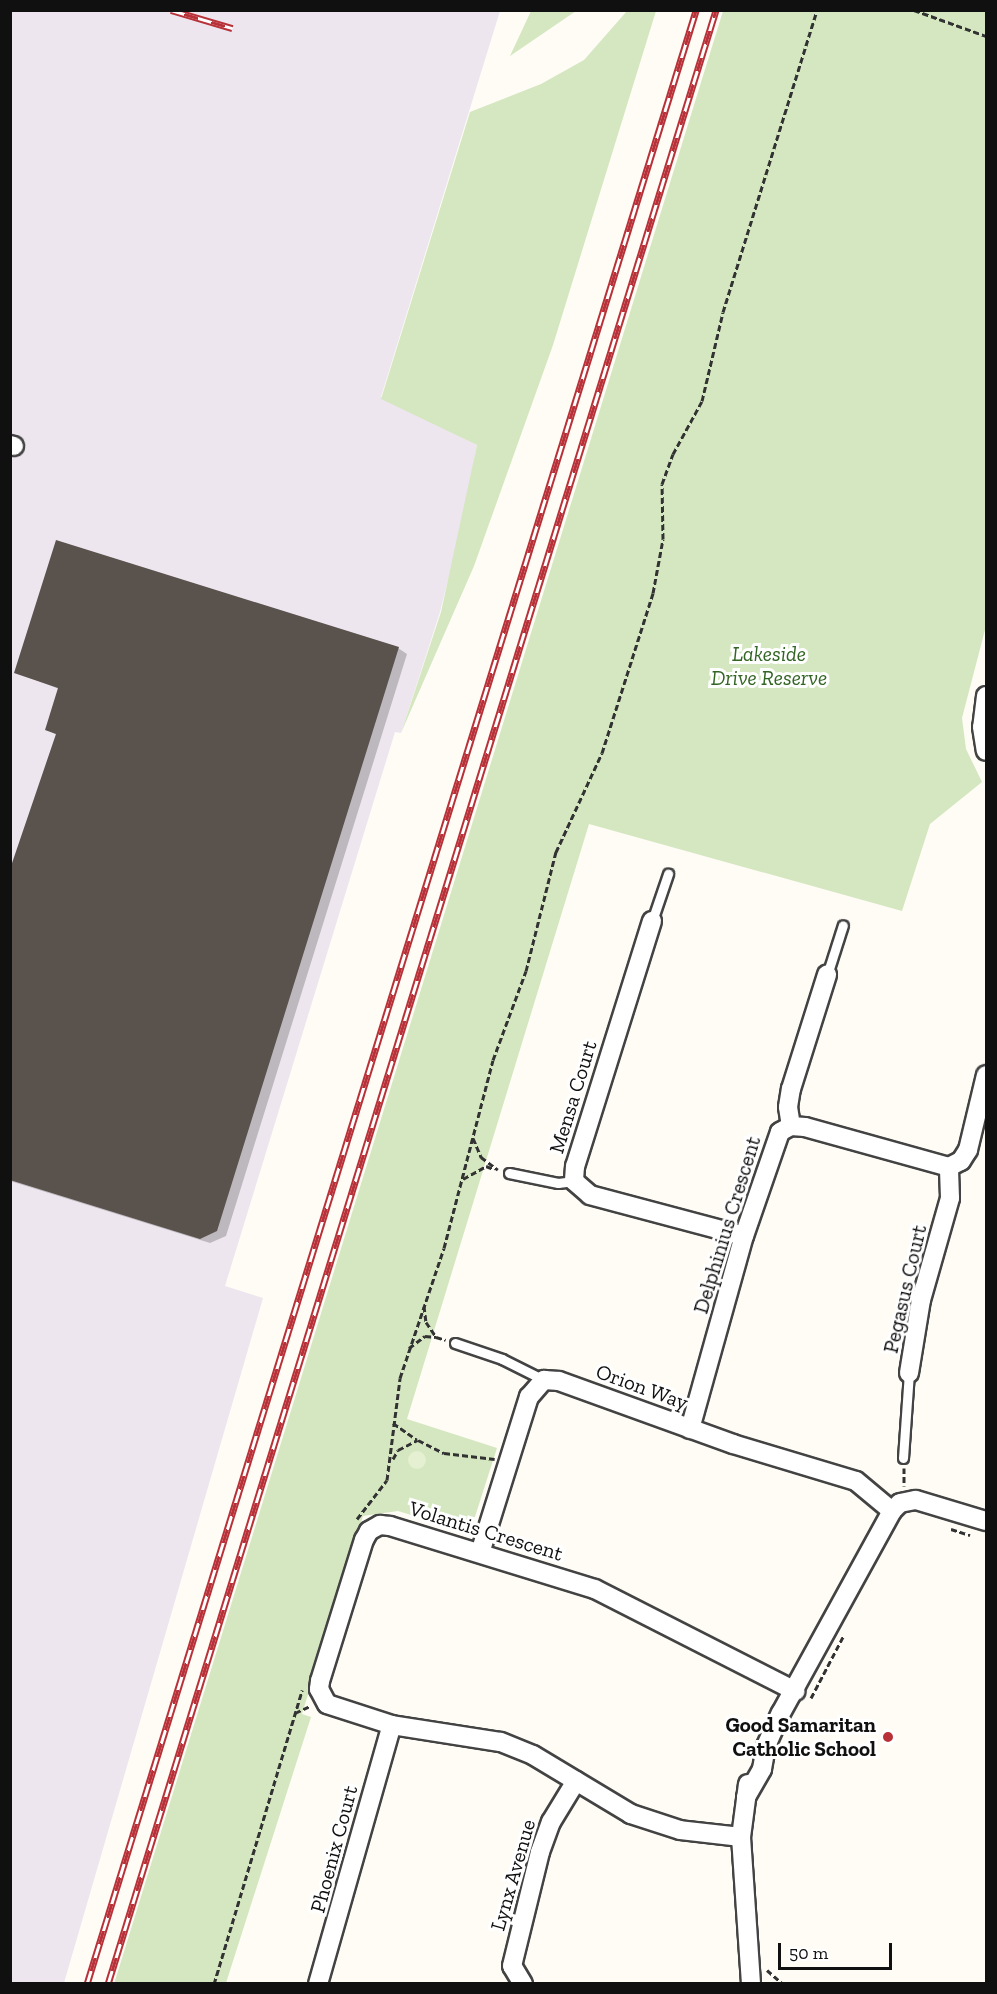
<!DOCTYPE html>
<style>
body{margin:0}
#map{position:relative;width:997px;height:1994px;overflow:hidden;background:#fefcf5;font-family:"Zilla Slab",serif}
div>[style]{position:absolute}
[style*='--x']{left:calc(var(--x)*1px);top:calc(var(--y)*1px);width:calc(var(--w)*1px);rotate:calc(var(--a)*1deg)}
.industrial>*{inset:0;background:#ede6ee}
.green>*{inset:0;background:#d5e7c0}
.pitch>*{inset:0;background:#e5efd1}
.round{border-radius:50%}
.shadow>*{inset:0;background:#0003}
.building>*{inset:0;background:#59524d}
.path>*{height:3px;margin-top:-1.5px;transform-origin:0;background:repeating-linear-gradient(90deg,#323232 0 6px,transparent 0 9px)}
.roads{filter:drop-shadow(2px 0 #434343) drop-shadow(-2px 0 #434343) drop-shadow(0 2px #434343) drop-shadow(0 -2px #434343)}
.lane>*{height:9px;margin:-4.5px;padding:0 4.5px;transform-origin:4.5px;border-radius:4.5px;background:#fff}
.street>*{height:18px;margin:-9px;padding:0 9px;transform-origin:9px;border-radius:9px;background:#fff}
.rail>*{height:7px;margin-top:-3.5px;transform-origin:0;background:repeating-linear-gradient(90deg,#fff 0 14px,#b83139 0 28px);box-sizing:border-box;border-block:2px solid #b83139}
.dots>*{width:16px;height:16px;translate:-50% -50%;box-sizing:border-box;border:3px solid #fff;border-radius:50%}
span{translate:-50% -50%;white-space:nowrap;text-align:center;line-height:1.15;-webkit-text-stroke:6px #fff;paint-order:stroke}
.park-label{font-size:21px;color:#326524;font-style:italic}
.street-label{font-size:21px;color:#101010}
.poi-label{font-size:21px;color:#101010;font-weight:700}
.right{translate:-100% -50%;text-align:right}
.frame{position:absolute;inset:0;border:12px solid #101010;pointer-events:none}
.scale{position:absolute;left:778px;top:1943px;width:114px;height:27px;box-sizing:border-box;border:3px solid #101010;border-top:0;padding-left:8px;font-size:18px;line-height:21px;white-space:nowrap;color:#101010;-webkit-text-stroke:4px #fff;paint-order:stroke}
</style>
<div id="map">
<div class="industrial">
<i style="clip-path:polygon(11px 11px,500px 11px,381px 397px,477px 445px,460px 532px,440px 612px,401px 733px,395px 732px,225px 1286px,263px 1298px,64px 1983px,11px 1984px)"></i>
</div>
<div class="green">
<i style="clip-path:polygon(531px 11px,576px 11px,510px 56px)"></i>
<i style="clip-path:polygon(627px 11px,656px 11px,553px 345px,474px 566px,401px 733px,441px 612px,477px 445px,381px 399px,470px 112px,541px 84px,584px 60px)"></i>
<i style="clip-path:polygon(723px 11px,986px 11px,986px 626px,962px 718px,966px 749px,982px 782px,930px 824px,902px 911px,589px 824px,407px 1419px,497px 1448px,472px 1526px,464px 1531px,398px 1511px,363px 1516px,302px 1714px,311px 1717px,226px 1983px,114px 1984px)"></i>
</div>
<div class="pitch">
<i class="round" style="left:408px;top:1451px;width:18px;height:18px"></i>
</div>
<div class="shadow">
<i style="clip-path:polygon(398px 648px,407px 654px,226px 1236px,210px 1243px,10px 1181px,10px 871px,57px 735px,46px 729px,59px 689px,16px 672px)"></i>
</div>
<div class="building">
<i style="clip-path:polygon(56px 540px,399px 647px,217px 1231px,200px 1239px,10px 1180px,10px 869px,56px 734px,45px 730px,58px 688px,14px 673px)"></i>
</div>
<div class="path">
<i style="--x:914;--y:10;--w:77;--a:19.9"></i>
<i style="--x:473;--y:1138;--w:21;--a:67"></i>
<i style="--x:481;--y:1157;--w:21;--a:37"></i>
<i style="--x:463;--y:1179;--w:26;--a:-29"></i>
<i style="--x:486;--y:1166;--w:9;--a:21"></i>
<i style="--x:424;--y:1306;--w:16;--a:83"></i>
<i style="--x:426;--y:1322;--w:18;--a:56"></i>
<i style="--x:436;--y:1337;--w:10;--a:17"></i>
<i style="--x:409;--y:1348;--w:20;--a:-37"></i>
<i style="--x:425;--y:1336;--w:11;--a:5"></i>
<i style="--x:393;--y:1423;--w:29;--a:35"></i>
<i style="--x:393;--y:1459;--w:10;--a:-61"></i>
<i style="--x:398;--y:1450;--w:22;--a:-27"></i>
<i style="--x:418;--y:1440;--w:29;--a:27"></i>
<i style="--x:444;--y:1453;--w:51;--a:6.7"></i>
<i style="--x:904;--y:1468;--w:18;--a:90"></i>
<i style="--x:357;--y:1519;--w:49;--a:-52.4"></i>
<i style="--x:387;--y:1480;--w:103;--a:-82.7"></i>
<i style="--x:400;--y:1378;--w:137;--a:-71.3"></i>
<i style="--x:444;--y:1248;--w:194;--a:-75.4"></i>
<i style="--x:493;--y:1060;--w:95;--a:-69.7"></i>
<i style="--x:526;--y:971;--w:123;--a:-75.9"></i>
<i style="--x:556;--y:852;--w:109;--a:-65.1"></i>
<i style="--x:602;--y:753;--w:168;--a:-72.3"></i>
<i style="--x:653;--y:593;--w:55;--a:-79.5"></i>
<i style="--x:663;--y:539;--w:55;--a:-91"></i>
<i style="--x:662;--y:484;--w:32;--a:-70"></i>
<i style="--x:673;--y:454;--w:60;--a:-61.3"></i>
<i style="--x:702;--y:401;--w:91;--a:-76.7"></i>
<i style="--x:723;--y:312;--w:316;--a:-72.7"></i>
<i style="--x:951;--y:1529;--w:20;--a:18"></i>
<i style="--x:811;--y:1698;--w:71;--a:-62.4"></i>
<i style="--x:295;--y:1713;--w:17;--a:-25"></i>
<i style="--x:767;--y:1970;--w:21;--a:41"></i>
<i style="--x:214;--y:1984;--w:307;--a:-73.3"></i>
</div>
<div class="roads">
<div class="lane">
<i style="--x:652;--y:921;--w:50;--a:-71.2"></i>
<i style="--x:827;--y:975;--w:52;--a:-72.3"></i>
<i style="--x:509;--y:1173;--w:50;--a:11.5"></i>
<i style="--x:558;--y:1183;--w:16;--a:-7"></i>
<i style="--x:455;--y:1343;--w:50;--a:18.8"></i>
<i style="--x:502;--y:1359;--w:47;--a:26.6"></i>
<i style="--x:903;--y:1458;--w:85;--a:-86"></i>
</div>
<div class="street">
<i style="--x:10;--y:445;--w:4;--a:14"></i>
<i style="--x:986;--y:696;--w:31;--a:97"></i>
<i style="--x:982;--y:727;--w:24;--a:81"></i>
<i style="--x:652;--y:921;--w:257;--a:107.4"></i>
<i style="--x:575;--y:1166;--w:15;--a:94"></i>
<i style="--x:574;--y:1181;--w:21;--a:41"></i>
<i style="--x:590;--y:1195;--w:159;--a:14.9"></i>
<i style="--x:791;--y:1126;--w:19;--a:-99"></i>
<i style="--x:788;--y:1107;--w:18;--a:-81"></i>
<i style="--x:791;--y:1089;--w:120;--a:-72.5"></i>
<i style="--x:909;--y:1373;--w:74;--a:-80.7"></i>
<i style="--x:921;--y:1300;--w:106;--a:-74.1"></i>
<i style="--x:950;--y:1198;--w:31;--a:-92"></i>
<i style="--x:690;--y:1429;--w:200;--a:-74.4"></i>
<i style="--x:744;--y:1236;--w:110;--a:-70.9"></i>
<i style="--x:780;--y:1132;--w:13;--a:-29"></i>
<i style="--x:791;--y:1126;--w:14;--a:4"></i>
<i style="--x:805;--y:1127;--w:149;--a:15.5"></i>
<i style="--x:949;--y:1167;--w:13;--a:-27"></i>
<i style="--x:961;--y:1161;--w:13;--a:-58"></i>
<i style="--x:968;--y:1150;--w:77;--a:-76.5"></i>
<i style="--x:480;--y:1553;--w:164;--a:-72.6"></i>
<i style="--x:529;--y:1397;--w:23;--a:-49"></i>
<i style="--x:544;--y:1380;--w:15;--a:4"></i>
<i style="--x:559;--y:1381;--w:185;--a:19.9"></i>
<i style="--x:733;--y:1444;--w:128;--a:16.7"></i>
<i style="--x:856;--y:1481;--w:47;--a:39.8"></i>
<i style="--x:748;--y:1784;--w:53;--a:97.5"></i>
<i style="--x:741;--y:1837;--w:147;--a:86.1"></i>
<i style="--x:746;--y:1797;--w:32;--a:-60"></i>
<i style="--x:762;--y:1769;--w:23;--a:-80"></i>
<i style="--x:766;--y:1746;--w:36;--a:-66"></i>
<i style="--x:781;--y:1713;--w:230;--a:-61.2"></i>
<i style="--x:892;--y:1511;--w:11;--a:-45"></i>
<i style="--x:900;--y:1503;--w:16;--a:-11"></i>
<i style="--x:916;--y:1500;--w:73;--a:16.7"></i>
<i style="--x:741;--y:1837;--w:61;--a:-173.5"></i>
<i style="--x:680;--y:1830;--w:52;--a:-161.9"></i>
<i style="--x:631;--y:1814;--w:114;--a:-149"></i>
<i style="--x:533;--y:1755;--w:35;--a:-158"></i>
<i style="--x:500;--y:1742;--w:109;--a:-171.1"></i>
<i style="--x:392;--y:1725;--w:68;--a:-162.1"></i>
<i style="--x:327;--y:1704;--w:17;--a:-118"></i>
<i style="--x:319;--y:1689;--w:8;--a:-83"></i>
<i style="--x:320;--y:1681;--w:148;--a:-72.7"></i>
<i style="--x:364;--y:1540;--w:10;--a:-61"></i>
<i style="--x:369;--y:1531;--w:13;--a:-29"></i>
<i style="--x:380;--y:1525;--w:10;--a:6"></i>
<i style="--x:390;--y:1526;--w:214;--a:17.1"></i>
<i style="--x:595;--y:1589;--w:225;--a:27"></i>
<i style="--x:318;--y:1984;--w:269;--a:-74.1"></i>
<i style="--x:523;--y:1984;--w:21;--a:-121"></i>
<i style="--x:512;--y:1966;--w:117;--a:-76.2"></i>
<i style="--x:540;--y:1852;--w:32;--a:-70"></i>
<i style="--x:551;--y:1822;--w:48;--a:-58.6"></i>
</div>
</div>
<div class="rail">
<i style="--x:171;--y:10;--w:64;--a:16.4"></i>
<i style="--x:87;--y:1984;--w:2066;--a:-72.85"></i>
<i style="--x:108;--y:1984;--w:2066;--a:-72.88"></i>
</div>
<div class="dots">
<i style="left:888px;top:1737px;background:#b83139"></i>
</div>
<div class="park-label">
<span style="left:769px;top:666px">Lakeside<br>Drive Reserve</span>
</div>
<div class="street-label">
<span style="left:573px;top:1097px;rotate:-73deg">Mensa Court</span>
<span style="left:727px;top:1225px;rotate:-73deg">Delphinius Crescent</span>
<span style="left:905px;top:1289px;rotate:-77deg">Pegasus Court</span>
<span style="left:642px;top:1387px;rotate:20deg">Orion Way</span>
<span style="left:486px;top:1531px;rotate:17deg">Volantis Crescent</span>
<span style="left:334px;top:1849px;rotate:-75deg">Phoenix Court</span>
<span style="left:513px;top:1875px;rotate:-74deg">Lynx Avenue</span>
</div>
<div class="poi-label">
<span class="right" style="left:876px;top:1737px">Good Samaritan<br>Catholic School</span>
</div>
<div class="frame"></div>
<div class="scale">50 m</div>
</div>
